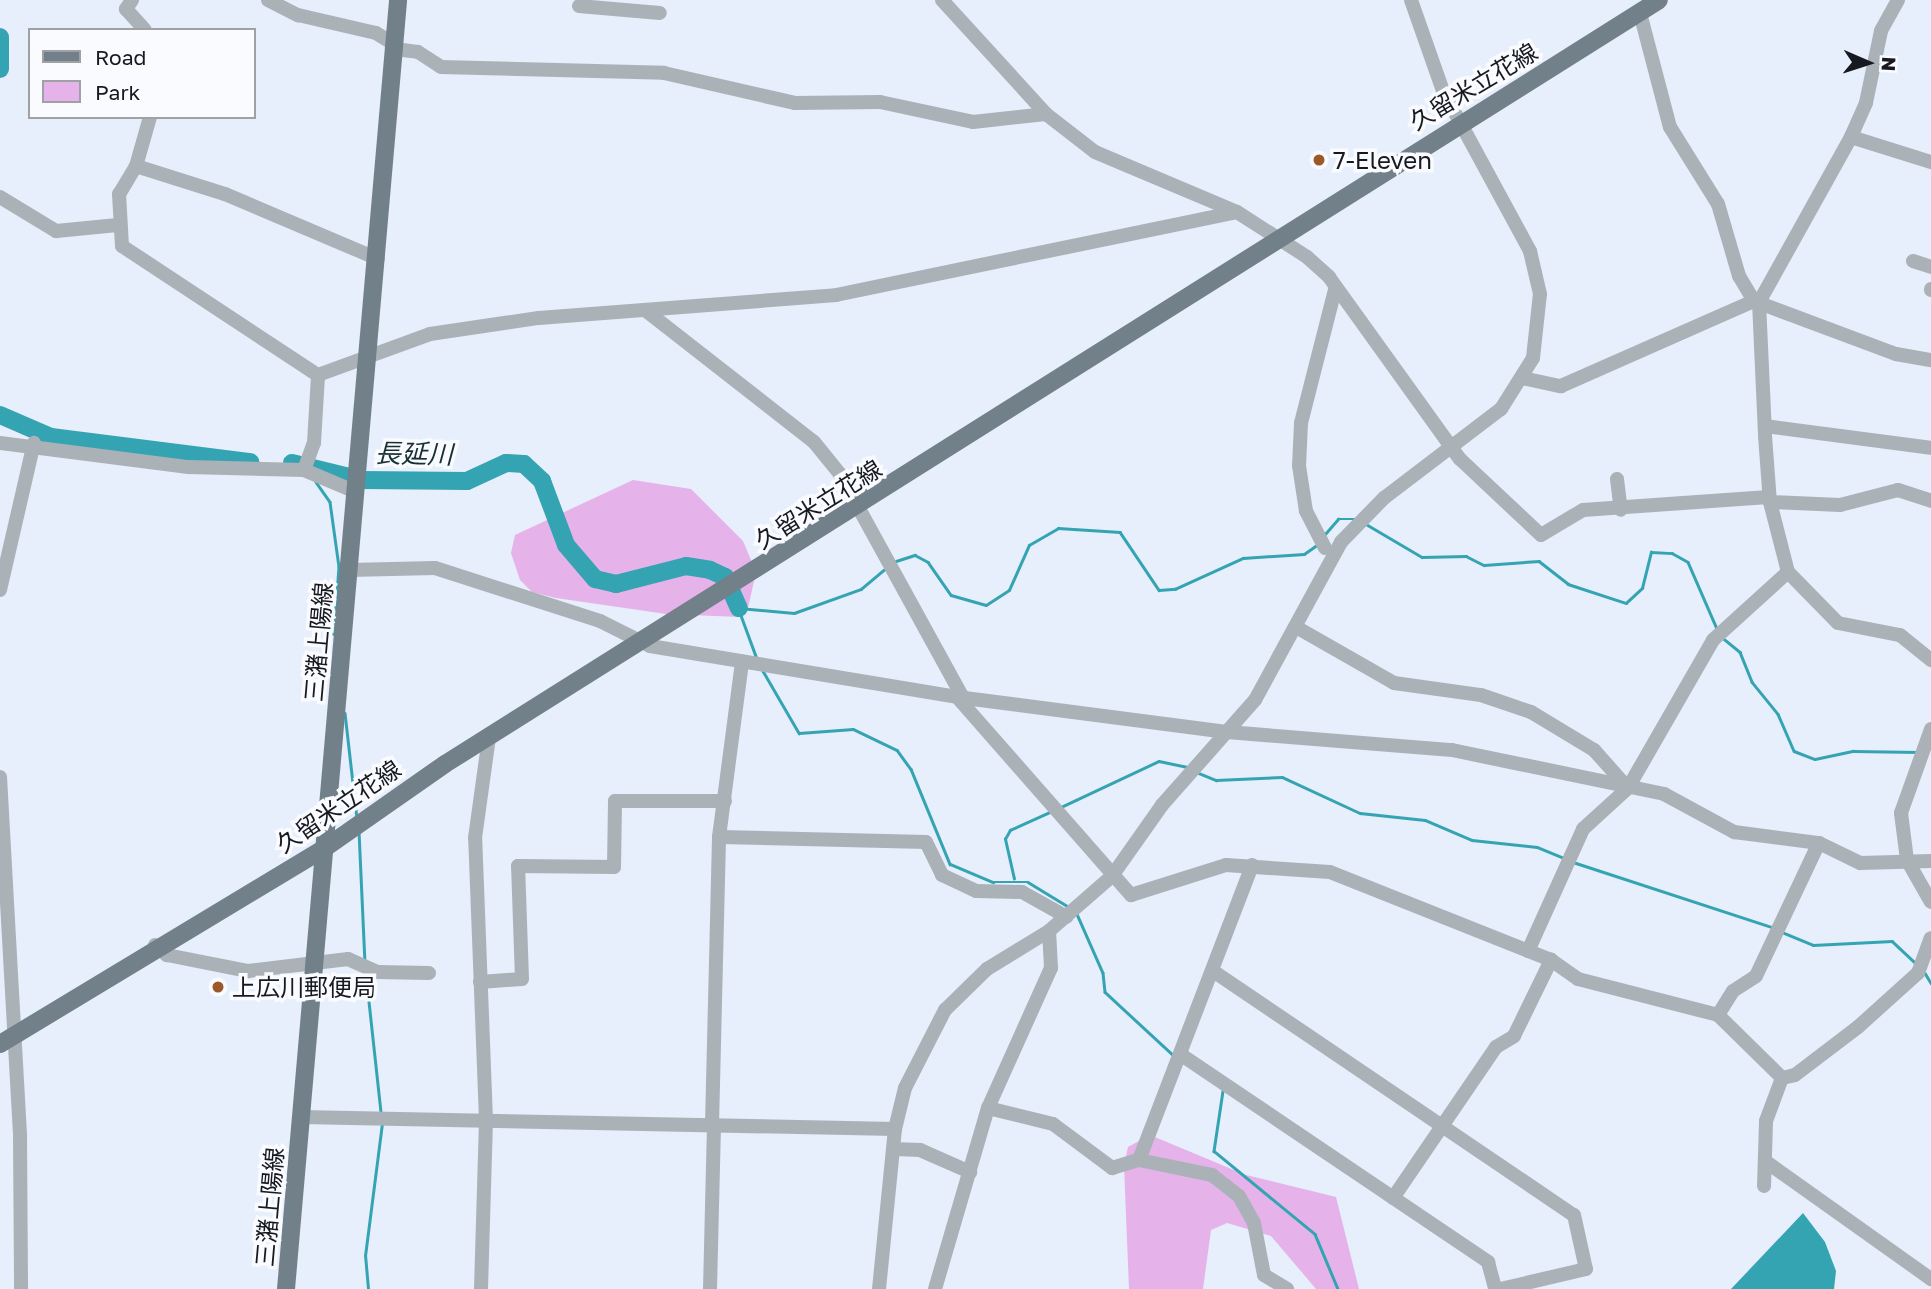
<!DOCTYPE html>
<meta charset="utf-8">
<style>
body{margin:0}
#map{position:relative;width:1931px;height:1289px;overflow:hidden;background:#e7eefc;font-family:"Golos Text","Noto Sans JP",sans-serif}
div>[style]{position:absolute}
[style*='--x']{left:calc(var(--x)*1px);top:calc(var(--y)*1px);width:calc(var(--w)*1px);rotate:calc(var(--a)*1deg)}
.green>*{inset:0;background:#e6b2ea}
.water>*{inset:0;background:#35a4b2}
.stream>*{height:2.5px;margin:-1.25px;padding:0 1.25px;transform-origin:1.25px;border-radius:1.25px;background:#35a4b2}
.river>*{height:18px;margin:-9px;padding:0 9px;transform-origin:9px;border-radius:9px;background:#35a4b2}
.minor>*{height:14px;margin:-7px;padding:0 7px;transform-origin:7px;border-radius:7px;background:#aab2b7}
.major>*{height:18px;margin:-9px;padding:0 9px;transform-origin:9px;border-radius:9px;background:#72808a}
.dots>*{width:19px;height:19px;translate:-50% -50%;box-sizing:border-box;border:4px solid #f9fbfe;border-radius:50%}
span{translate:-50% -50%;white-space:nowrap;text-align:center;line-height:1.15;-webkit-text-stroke:7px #f9fbfe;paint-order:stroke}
.street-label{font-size:24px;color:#171920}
.poi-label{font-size:24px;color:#171920}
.left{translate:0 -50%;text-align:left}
.water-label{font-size:26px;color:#183033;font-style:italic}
.legend{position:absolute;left:28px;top:28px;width:228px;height:91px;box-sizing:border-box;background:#f9fbfe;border:2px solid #9fa1a5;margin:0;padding:9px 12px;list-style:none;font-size:21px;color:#171920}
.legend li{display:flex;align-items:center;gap:14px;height:35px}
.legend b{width:35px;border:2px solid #9fa1a5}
.north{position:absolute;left:1833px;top:28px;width:70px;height:70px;-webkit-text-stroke:5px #f9fbfe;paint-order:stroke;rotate:93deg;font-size:19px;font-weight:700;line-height:28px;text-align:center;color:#171920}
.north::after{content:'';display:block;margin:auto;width:24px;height:32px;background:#171920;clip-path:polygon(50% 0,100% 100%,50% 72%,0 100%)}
</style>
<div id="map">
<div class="green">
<i style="clip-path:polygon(633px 480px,691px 489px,743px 541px,756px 572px,748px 608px,740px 617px,666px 614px,556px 598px,532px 592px,520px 580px,511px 553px,515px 535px)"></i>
<i style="clip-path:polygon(1150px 1135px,1246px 1175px,1336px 1197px,1359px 1289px,1316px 1289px,1271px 1236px,1227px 1223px,1211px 1230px,1203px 1289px,1129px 1289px,1124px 1166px,1128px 1147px)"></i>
</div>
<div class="water">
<i style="clip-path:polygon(1803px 1213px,1825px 1242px,1836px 1271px,1834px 1289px,1731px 1289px)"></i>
</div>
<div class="stream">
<i style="--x:316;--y:482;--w:24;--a:55"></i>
<i style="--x:330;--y:502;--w:66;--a:82.1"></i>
<i style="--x:339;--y:567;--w:67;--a:94.3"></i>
<i style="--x:1366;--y:524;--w:65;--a:30.5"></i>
<i style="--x:1422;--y:557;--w:44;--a:-1.3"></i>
<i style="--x:1466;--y:556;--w:20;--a:27"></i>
<i style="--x:1484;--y:565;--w:55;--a:-4.2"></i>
<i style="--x:1539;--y:561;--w:37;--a:38"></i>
<i style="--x:1568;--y:584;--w:61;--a:18.1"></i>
<i style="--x:1626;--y:603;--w:22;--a:-43"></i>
<i style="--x:1642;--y:588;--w:37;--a:-76"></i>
<i style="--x:1651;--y:552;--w:21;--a:3"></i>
<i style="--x:1672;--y:553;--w:18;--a:29"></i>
<i style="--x:1688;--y:562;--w:75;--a:66.5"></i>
<i style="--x:1325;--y:534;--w:20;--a:-49"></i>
<i style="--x:1338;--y:519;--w:19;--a:0"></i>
<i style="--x:893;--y:562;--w:23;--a:-18"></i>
<i style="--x:915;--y:555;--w:15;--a:28"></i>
<i style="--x:928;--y:562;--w:40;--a:55.1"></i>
<i style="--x:951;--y:595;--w:36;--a:16"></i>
<i style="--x:986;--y:605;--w:27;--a:-33"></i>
<i style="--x:1009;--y:590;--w:49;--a:-66"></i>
<i style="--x:1029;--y:545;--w:34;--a:-30"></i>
<i style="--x:1058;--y:528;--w:62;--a:3.7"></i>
<i style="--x:1120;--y:532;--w:70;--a:56.1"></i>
<i style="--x:1159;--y:590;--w:16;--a:-4"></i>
<i style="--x:1175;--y:589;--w:75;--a:-24.5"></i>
<i style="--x:1243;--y:558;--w:61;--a:-3.8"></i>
<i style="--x:1304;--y:554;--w:16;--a:-35"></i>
<i style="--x:739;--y:608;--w:55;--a:5.2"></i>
<i style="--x:794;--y:613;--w:71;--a:-19.7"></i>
<i style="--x:861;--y:589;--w:31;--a:-40"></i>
<i style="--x:739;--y:610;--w:52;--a:69.8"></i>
<i style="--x:1724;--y:639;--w:21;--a:39"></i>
<i style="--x:1740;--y:652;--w:32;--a:68"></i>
<i style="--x:1752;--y:682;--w:41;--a:50.9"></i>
<i style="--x:1778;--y:714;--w:40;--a:66.6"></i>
<i style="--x:1794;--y:751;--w:22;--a:21"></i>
<i style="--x:1815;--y:759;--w:39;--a:-12"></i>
<i style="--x:1853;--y:751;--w:65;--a:0.9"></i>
<i style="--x:763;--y:671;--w:72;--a:59.9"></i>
<i style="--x:799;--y:733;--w:54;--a:-4.2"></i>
<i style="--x:853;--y:729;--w:49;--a:25.5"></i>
<i style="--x:897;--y:750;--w:24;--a:54"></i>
<i style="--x:911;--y:769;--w:103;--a:67.7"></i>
<i style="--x:950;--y:864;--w:47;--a:22.7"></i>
<i style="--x:993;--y:882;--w:35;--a:0"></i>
<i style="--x:1028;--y:882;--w:48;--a:31.4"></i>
<i style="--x:345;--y:713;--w:106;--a:83.5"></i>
<i style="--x:1196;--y:772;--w:22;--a:22"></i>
<i style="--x:1216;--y:780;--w:66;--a:-2.6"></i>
<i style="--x:1282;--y:777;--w:86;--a:24.8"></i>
<i style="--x:1360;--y:813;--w:65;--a:6.1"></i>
<i style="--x:1425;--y:820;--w:51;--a:23.1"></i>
<i style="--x:1472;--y:840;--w:65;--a:6.1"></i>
<i style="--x:1537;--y:847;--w:29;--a:22"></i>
<i style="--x:1059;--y:808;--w:110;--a:-25.2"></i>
<i style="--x:1159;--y:761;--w:30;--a:12"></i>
<i style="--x:359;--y:831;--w:130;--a:87.4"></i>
<i style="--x:1573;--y:862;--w:213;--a:18.1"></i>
<i style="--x:1014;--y:879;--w:41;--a:-102.7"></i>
<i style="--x:1005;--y:839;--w:10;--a:-61"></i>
<i style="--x:1010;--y:830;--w:44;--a:-24.2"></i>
<i style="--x:1077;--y:914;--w:64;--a:66.2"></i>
<i style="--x:1103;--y:973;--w:19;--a:84"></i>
<i style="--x:1105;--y:992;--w:93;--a:42.8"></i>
<i style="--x:1784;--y:933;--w:31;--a:22"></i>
<i style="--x:1813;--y:945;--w:79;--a:-2.9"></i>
<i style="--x:1892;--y:941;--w:33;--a:43"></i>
<i style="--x:1925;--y:973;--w:12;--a:59"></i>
<i style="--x:366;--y:974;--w:140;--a:83.8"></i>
<i style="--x:1223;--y:1091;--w:61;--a:98.5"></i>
<i style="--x:1214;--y:1151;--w:131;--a:39.4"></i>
<i style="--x:1315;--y:1234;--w:60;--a:67.3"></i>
<i style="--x:368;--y:1289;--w:33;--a:-95"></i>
<i style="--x:365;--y:1256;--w:134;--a:-82.7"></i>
</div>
<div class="river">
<i style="--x:0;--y:37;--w:32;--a:90"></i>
<i style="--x:0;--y:415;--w:56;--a:23.3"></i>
<i style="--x:51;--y:437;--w:201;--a:7.2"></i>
<i style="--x:292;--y:463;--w:72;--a:13.7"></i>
<i style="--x:362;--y:480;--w:105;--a:0.5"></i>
<i style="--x:467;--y:481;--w:43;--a:-24.8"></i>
<i style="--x:506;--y:463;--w:18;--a:3"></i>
<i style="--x:524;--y:464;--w:25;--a:43"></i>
<i style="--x:542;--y:481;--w:68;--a:69.4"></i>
<i style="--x:566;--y:545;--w:45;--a:49.5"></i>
<i style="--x:595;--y:579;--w:22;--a:13"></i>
<i style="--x:616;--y:584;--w:72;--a:-14.4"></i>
<i style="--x:686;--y:566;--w:24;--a:9"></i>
<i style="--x:710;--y:570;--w:17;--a:25"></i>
<i style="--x:725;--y:577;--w:34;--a:66"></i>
</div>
<div class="minor">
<i style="--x:132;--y:0;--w:11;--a:124"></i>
<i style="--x:126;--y:9;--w:28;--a:48"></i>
<i style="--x:268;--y:0;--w:34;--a:27"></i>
<i style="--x:298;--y:15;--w:80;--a:13"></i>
<i style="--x:376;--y:33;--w:22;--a:32"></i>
<i style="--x:942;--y:0;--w:154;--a:47.6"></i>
<i style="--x:1046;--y:114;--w:62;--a:37.8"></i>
<i style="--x:1095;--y:152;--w:154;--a:22.9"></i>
<i style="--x:1237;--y:212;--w:83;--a:32.7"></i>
<i style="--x:1307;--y:257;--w:30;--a:42"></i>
<i style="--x:1329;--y:277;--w:224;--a:54.3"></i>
<i style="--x:1460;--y:459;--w:111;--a:43.2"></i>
<i style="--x:1541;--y:535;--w:49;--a:-30.8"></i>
<i style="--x:1583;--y:510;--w:186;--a:-4"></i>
<i style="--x:1898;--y:0;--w:35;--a:119"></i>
<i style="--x:1881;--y:31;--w:74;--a:101.8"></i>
<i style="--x:1866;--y:103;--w:37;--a:114"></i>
<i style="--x:1851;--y:137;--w:189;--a:119.1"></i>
<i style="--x:1759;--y:302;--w:134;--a:87.4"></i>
<i style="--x:1765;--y:436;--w:66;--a:85.7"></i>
<i style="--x:1770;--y:502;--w:72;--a:75.6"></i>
<i style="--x:1788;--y:572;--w:71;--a:45.6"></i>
<i style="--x:1838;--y:623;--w:63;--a:11"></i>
<i style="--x:1900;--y:635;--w:40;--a:39"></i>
<i style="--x:579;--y:6;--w:81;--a:4.9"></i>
<i style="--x:1640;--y:13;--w:118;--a:75.3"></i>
<i style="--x:1670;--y:127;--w:91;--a:58.1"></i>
<i style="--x:1718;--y:204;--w:75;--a:73.7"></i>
<i style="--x:1739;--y:276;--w:29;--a:59"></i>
<i style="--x:394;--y:49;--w:24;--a:7"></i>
<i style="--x:418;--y:52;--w:27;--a:33"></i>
<i style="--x:441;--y:67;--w:223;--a:1.5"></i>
<i style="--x:664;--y:73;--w:134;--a:12.9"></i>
<i style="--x:795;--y:103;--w:85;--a:-0.7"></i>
<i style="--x:880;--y:102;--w:95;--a:12.1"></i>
<i style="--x:973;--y:122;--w:73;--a:-6.3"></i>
<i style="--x:150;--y:117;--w:51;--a:105.9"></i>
<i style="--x:136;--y:166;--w:33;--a:121"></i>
<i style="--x:119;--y:194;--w:52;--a:86.7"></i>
<i style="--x:122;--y:246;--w:235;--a:33.4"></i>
<i style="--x:1851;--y:137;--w:84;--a:17.4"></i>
<i style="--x:136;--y:166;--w:93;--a:17.5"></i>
<i style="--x:225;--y:194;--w:166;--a:23"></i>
<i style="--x:0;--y:197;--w:66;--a:31.3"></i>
<i style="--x:56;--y:231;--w:62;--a:-5.5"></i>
<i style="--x:1913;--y:261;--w:19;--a:18"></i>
<i style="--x:1931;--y:290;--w:1;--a:-90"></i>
<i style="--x:645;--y:310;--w:214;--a:38"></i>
<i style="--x:814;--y:442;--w:41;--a:50.9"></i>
<i style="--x:840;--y:474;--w:256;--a:61.2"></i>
<i style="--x:318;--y:375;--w:119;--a:-20.1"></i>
<i style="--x:430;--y:334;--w:110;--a:-8.4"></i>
<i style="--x:539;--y:318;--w:298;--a:-4.4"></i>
<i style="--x:836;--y:295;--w:409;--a:-11.7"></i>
<i style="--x:1522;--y:378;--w:40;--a:12"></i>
<i style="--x:1561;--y:386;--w:211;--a:-23.8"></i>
<i style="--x:1754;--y:301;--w:152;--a:20.5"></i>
<i style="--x:1896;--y:354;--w:36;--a:10"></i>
<i style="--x:1765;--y:426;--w:167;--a:7.5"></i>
<i style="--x:0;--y:443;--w:190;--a:7.3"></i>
<i style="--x:188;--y:467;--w:116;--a:1.5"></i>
<i style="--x:304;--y:470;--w:56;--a:22.9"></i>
<i style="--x:304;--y:470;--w:29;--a:-70"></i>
<i style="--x:314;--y:443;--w:68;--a:-86.6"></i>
<i style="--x:1617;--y:479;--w:31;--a:83"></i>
<i style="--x:1770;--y:502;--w:70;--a:2.5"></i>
<i style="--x:1840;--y:505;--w:60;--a:-14.5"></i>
<i style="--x:1898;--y:490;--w:35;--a:18"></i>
<i style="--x:1325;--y:548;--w:42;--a:-117.2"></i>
<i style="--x:1306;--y:511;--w:46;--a:-98.8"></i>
<i style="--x:1299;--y:466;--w:43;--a:-87.3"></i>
<i style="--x:1301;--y:423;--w:137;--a:-75.7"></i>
<i style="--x:349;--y:570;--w:86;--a:-1.3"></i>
<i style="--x:435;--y:568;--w:173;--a:17.8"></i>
<i style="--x:600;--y:621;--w:56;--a:26.6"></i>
<i style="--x:650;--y:646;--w:311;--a:9.4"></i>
<i style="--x:957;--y:697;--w:272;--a:7.4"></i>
<i style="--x:1227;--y:732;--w:226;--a:4.6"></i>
<i style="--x:1452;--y:750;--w:217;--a:11.7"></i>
<i style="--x:1664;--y:794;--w:80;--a:28.5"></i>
<i style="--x:1734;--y:832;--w:86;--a:7.4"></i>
<i style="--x:1819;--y:843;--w:46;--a:26"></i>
<i style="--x:1860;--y:863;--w:71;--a:-1.6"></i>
<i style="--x:0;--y:590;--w:151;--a:-77"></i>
<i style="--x:1296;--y:627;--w:113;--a:29.7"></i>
<i style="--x:1394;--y:683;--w:88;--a:7.9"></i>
<i style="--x:1481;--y:695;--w:53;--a:18.8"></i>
<i style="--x:1531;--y:712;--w:74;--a:31.1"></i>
<i style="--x:1594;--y:750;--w:50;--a:48.3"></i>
<i style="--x:957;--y:697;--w:264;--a:48.7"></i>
<i style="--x:1131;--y:895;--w:100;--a:-17.5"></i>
<i style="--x:1226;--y:865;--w:104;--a:3.9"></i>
<i style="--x:1330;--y:872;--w:238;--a:21.7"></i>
<i style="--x:1551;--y:960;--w:33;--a:35"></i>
<i style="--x:1578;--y:979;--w:145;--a:14.4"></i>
<i style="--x:1718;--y:1015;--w:90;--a:44.5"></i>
<i style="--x:1931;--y:729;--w:89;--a:109.7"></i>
<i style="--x:1901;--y:813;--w:47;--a:82.7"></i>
<i style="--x:1907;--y:860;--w:48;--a:60.3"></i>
<i style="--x:0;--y:777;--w:361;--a:86.8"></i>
<i style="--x:20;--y:1137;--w:152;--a:89.6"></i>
<i style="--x:719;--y:837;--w:207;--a:1.4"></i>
<i style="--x:926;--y:842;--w:37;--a:64"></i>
<i style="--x:942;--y:875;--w:38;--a:25"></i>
<i style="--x:976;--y:891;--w:46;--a:1.2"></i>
<i style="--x:1022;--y:892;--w:51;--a:29.1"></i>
<i style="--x:155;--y:945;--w:16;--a:40"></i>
<i style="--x:167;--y:955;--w:83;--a:11.2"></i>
<i style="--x:248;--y:971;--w:101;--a:-6.8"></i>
<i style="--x:348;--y:959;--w:32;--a:24"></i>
<i style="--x:377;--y:972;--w:52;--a:1.1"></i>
<i style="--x:1528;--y:951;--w:134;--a:-65.7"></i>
<i style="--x:1583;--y:829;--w:61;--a:-42.3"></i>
<i style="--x:1628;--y:788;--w:171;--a:-60.1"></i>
<i style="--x:1713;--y:640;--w:101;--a:-42.2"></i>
<i style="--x:1213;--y:971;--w:436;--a:34.1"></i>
<i style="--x:1574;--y:1215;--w:55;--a:77.5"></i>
<i style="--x:1586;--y:1269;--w:87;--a:166.8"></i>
<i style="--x:480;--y:982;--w:42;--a:-4.1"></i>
<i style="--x:522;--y:979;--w:113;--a:-92"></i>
<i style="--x:518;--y:866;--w:96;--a:0.6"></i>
<i style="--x:614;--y:867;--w:66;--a:-89.1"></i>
<i style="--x:615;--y:801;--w:110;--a:0"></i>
<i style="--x:1718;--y:1015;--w:28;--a:-58"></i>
<i style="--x:1733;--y:991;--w:27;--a:-33"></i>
<i style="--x:1756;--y:976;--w:147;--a:-64.7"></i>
<i style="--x:1180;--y:1054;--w:372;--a:34"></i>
<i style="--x:1488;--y:1262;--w:28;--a:75"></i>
<i style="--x:1782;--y:1078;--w:13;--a:-13"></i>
<i style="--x:1795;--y:1075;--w:79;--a:-37.3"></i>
<i style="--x:1858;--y:1027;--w:81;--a:-42"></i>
<i style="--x:1918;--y:973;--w:37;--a:-70"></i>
<i style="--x:988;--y:1108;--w:67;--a:13.8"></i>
<i style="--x:1053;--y:1124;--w:74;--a:36.7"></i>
<i style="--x:1112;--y:1168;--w:28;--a:-17"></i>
<i style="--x:1139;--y:1160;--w:75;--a:11.6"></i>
<i style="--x:1212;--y:1175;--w:34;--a:38"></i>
<i style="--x:1239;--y:1196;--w:31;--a:61"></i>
<i style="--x:1254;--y:1223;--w:53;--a:79.1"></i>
<i style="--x:1264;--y:1275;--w:27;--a:31"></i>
<i style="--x:301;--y:1117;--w:594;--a:1.16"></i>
<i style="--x:712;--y:1125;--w:288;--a:-88.6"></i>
<i style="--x:719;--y:837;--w:177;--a:-82.5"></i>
<i style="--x:894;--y:1149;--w:26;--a:2"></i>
<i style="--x:920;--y:1150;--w:55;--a:23.7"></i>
<i style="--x:1139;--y:1160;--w:316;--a:-69"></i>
<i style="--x:1765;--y:1161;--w:204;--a:35.4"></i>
<i style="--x:1764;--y:1186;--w:65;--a:-88.2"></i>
<i style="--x:1766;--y:1121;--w:46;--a:-69.6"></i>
<i style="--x:1393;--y:1198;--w:183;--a:-55.7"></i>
<i style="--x:1496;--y:1047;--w:21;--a:-31"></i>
<i style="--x:1514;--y:1036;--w:85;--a:-64"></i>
<i style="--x:481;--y:1289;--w:169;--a:-88.3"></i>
<i style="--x:486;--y:1120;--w:282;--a:-92.2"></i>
<i style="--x:475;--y:838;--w:102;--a:-82.1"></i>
<i style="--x:710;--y:1289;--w:164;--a:-88.6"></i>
<i style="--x:879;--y:1289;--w:161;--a:-84.3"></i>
<i style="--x:895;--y:1129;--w:42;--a:-76.3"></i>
<i style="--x:905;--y:1088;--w:88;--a:-62.9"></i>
<i style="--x:945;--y:1010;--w:59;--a:-44.3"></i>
<i style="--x:987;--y:969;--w:73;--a:-31.5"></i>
<i style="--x:1049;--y:931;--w:84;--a:-41.1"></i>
<i style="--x:1112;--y:876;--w:87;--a:-54.8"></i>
<i style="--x:1162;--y:805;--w:140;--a:-48.5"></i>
<i style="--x:1255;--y:700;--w:180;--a:-61.4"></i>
<i style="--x:1341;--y:542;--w:62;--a:-45.7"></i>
<i style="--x:1384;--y:498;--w:147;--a:-37.3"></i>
<i style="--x:1501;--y:409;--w:60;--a:-57.9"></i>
<i style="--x:1533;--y:358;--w:64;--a:-83.8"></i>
<i style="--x:1540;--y:294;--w:44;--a:-103.1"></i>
<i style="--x:1530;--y:251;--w:182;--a:-118.5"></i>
<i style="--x:1443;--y:91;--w:96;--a:-109.4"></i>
<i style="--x:935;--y:1289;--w:189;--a:-73.7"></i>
<i style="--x:988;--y:1108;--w:154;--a:-65.8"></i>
<i style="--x:1051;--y:968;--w:37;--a:-93"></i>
</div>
<div class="major">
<i style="--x:0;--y:1044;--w:380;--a:-31.1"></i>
<i style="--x:325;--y:848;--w:146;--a:-35"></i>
<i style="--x:445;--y:764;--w:1434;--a:-32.18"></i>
<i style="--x:286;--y:1289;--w:1294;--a:-85.03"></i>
</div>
<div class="dots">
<i style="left:1319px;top:160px;background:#9c582a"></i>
<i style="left:218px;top:987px;background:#9c582a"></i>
</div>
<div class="street-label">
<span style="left:1473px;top:86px;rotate:-31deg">久留米立花線</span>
<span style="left:818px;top:504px;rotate:-32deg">久留米立花線</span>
<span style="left:318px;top:642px;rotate:-85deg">三潴上陽線</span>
<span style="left:338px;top:806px;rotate:-34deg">久留米立花線</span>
<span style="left:269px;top:1207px;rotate:-85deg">三潴上陽線</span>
</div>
<div class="poi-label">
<span class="left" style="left:1333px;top:160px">7-Eleven</span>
<span class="left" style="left:232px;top:987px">上広川郵便局</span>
</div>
<div class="water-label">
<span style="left:414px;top:454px;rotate:1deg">長延川</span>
</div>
<ul class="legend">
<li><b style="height:9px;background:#72808a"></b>Road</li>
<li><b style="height:19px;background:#e6b2ea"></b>Park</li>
</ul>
<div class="north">N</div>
</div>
